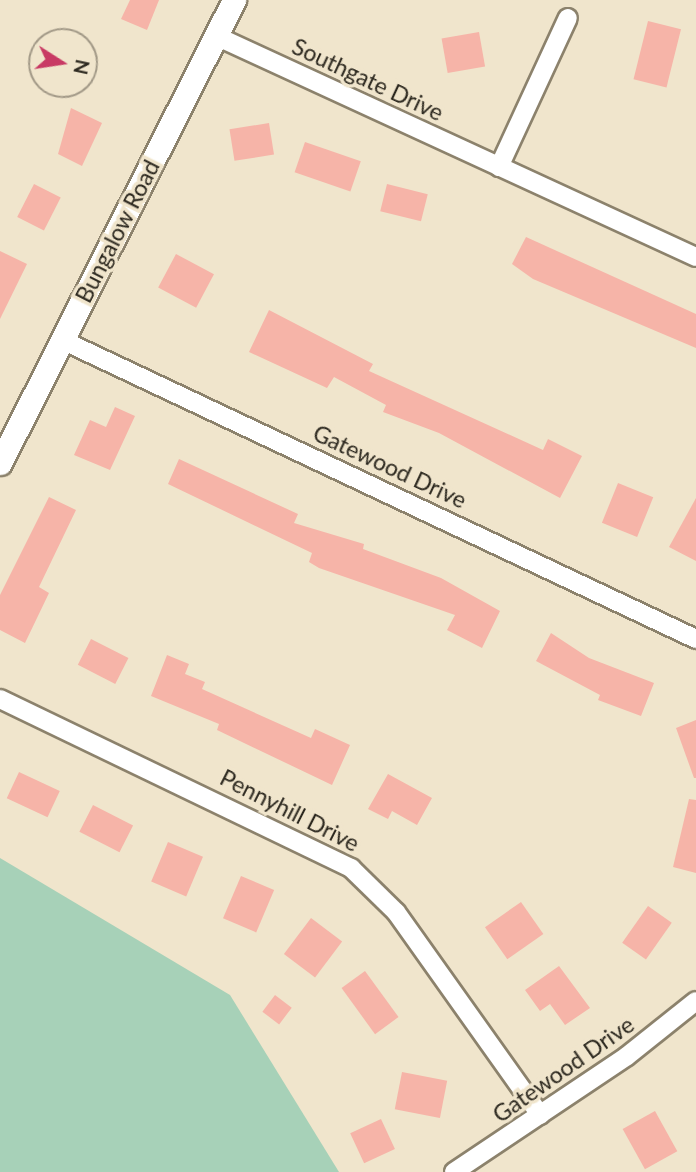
<!DOCTYPE html>
<style>
body{margin:0}
#map{position:relative;width:696px;height:1172px;overflow:hidden;background:#f0e5cc;font-family:Lato,sans-serif}
div>[style]{position:absolute}
[style*='--x']{left:calc(var(--x)*1px);top:calc(var(--y)*1px);width:calc(var(--w)*1px);rotate:calc(var(--a)*1deg)}
.green>*{inset:0;background:#a7d1b8}
.building>*{inset:0;background:#f6b4a8;transform-origin:0 0}
.roads{filter:drop-shadow(2px 0 #8c826c) drop-shadow(-2px 0 #8c826c) drop-shadow(0 2px #8c826c) drop-shadow(0 -2px #8c826c)}
.minor>*{height:18px;margin:-9px;padding:0 9px;transform-origin:9px;border-radius:9px;background:#fff}
.tertiary>*{height:23px;margin:-11.5px;padding:0 11.5px;transform-origin:11.5px;border-radius:11.5px;background:#fff}
span{translate:-50% -50%;white-space:nowrap;text-align:center;line-height:1.15;-webkit-text-stroke:7px #f0e5cc;paint-order:stroke}
.street-label{font-size:23px;color:#2c281f}
.north{position:absolute;left:28px;top:28px;width:70px;height:70px;box-sizing:border-box;background:#f0e5cc;border:2px solid #a29987;border-radius:50%;rotate:102deg;font-size:19px;font-weight:700;line-height:28px;text-align:center;color:#2c281f}
.north::after{content:'';display:block;margin:auto;width:24px;height:32px;background:#c83a64;clip-path:polygon(50% 0,100% 100%,50% 72%,0 100%)}
</style>
<div id="map">
<div class="green">
<i style="clip-path:polygon(0 858px,230px 995px,339px 1172px,0 1172px)"></i>
</div>
<div class="building">
<i style="clip-path:polygon(130px 0,159px 0,147px 30px,121px 19px)"></i>
<i style="left:648px;top:21px;width:34px;height:60px;rotate:14deg"></i>
<i style="left:479px;top:32px;width:35px;height:38px;rotate:80deg"></i>
<i style="clip-path:polygon(71px 108px,102px 123px,82px 166px,58px 154px)"></i>
<i style="left:269px;top:123px;width:32px;height:40px;rotate:81deg"></i>
<i style="left:305px;top:142px;width:59px;height:32px;rotate:19deg"></i>
<i style="left:34px;top:184px;width:30px;height:37px;rotate:27deg"></i>
<i style="left:387px;top:184px;width:42px;height:28px;rotate:14deg"></i>
<i style="clip-path:polygon(526px 237px,696px 314px,696px 348px,533px 279px,512px 264px)"></i>
<i style="clip-path:polygon(0 251px,27px 264px,0 319px)"></i>
<i style="left:176px;top:254px;width:43px;height:38px;rotate:28deg"></i>
<i style="clip-path:polygon(269px 310px,373px 364px,369px 371px,543px 450px,548px 439px,582px 456px,560px 498px,439px 433px,383px 412px,386px 405px,334px 377px,327px 388px,249px 352px)"></i>
<i style="clip-path:polygon(115px 407px,135px 416px,110px 470px,74px 455px,90px 420px,106px 427px)"></i>
<i style="clip-path:polygon(179px 459px,298px 514px,294px 523px,364px 544px,363px 549px,441px 578px,500px 611px,482px 648px,447px 630px,455px 615px,319px 568px,309px 562px,312px 553px,168px 484px)"></i>
<i style="left:618px;top:483px;width:38px;height:43px;rotate:22deg"></i>
<i style="clip-path:polygon(49px 497px,76px 510px,39px 587px,49px 593px,25px 643px,0 630px,0 595px)"></i>
<i style="clip-path:polygon(696px 498px,696px 561px,669px 547px)"></i>
<i style="clip-path:polygon(551px 633px,589px 658px,654px 683px,641px 716px,598px 700px,600px 695px,536px 661px)"></i>
<i style="left:91px;top:639px;width:42px;height:29px;rotate:27deg"></i>
<i style="clip-path:polygon(167px 655px,189px 664px,185px 674px,205px 682px,202px 689px,311px 738px,315px 729px,350px 745px,332px 785px,217px 730px,219px 724px,151px 696px)"></i>
<i style="clip-path:polygon(696px 720px,696px 778px,694px 778px,676px 728px)"></i>
<i style="left:19px;top:772px;width:45px;height:29px;rotate:25deg"></i>
<i style="clip-path:polygon(388px 774px,432px 798px,417px 825px,392px 811px,388px 819px,368px 809px)"></i>
<i style="clip-path:polygon(689px 799px,696px 800px,696px 873px,673px 867px)"></i>
<i style="left:93px;top:805px;width:45px;height:30px;rotate:27deg"></i>
<i style="left:168px;top:842px;width:38px;height:43px;rotate:23deg"></i>
<i style="left:241px;top:876px;width:36px;height:46px;rotate:23deg"></i>
<i style="left:521px;top:902px;width:39px;height:44px;rotate:55deg"></i>
<i style="left:648px;top:906px;width:29px;height:45px;rotate:35deg"></i>
<i style="left:311px;top:918px;width:39px;height:45px;rotate:37deg"></i>
<i style="clip-path:polygon(559px 966px,590px 1008px,565px 1025px,550px 1004px,540px 1011px,525px 990px)"></i>
<i style="left:365px;top:971px;width:57px;height:29px;rotate:54deg"></i>
<i style="left:275px;top:995px;width:21px;height:21px;rotate:37deg"></i>
<i style="left:402px;top:1072px;width:46px;height:38px;rotate:11deg"></i>
<i style="left:655px;top:1111px;width:46px;height:37px;rotate:61deg"></i>
<i style="left:381px;top:1119px;width:33px;height:34px;rotate:65deg"></i>
</div>
<div class="roads">
<div class="minor">
<i style="--x:216;--y:36;--w:528;--a:24.72"></i>
<i style="--x:499;--y:167;--w:164;--a:-65.2"></i>
<i style="--x:62;--y:340;--w:701;--a:25.25"></i>
<i style="--x:0;--y:699;--w:390;--a:25.7"></i>
<i style="--x:351;--y:868;--w:63;--a:44.4"></i>
<i style="--x:396;--y:912;--w:249;--a:54.6"></i>
<i style="--x:454;--y:1172;--w:208;--a:-33.8"></i>
<i style="--x:627;--y:1056;--w:88;--a:-38.6"></i>
</div>
<div class="tertiary">
<i style="--x:0;--y:463;--w:519;--a:-63.19"></i>
</div>
</div>
<div class="street-label">
<span style="left:368px;top:79px;rotate:25deg">Southgate Drive</span>
<span style="left:117px;top:231px;rotate:-63deg">Bungalow Road</span>
<span style="left:390px;top:466px;rotate:25deg">Gatewood Drive</span>
<span style="left:290px;top:810px;rotate:27deg">Pennyhill Drive</span>
<span style="left:563px;top:1069px;rotate:-35deg">Gatewood Drive</span>
</div>
<div class="north">N</div>
</div>
